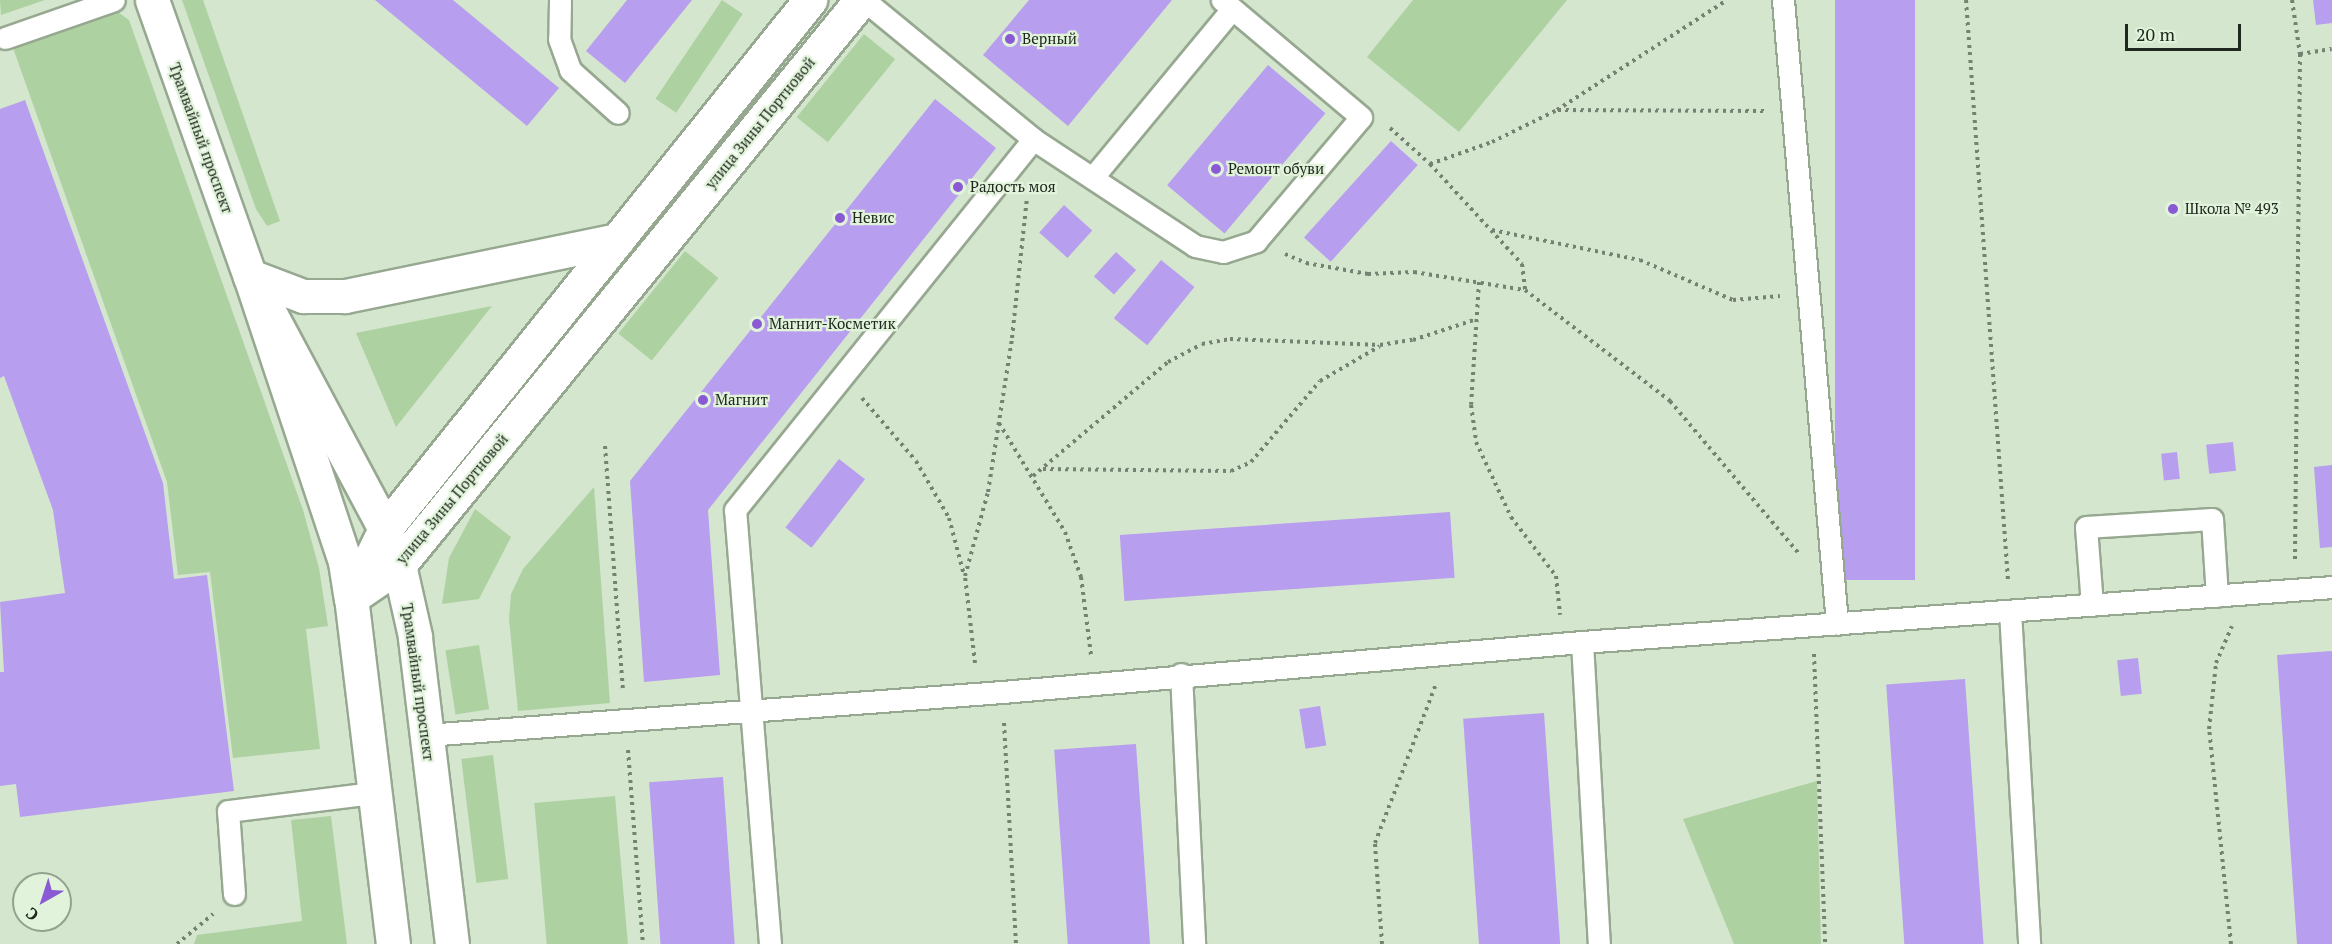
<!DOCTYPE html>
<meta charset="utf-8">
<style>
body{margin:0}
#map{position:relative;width:2332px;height:944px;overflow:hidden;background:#d4e6ce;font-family:"PT Serif",serif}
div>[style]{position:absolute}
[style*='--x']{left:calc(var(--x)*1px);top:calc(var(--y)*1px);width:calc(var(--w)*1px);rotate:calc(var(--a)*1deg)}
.green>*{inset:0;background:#aed1a2;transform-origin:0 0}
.building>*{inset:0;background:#b89eee;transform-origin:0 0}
.path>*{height:4px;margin-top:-2px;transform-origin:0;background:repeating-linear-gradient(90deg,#758171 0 3px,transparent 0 7.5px)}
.roads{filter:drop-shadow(2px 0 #97a891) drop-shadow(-2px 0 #97a891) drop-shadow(0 2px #97a891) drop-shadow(0 -2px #97a891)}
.service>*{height:21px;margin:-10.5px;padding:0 10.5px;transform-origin:10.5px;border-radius:10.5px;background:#fff}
.tertiary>*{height:33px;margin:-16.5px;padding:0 16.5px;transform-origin:16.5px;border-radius:16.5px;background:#fff}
.secondary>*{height:33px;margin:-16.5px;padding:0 16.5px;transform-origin:16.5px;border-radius:16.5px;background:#fff}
.dots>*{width:16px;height:16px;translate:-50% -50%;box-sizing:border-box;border:3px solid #e1f4db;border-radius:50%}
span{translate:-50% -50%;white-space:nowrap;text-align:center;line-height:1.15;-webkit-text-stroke:4.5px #e1f4db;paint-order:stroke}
.poi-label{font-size:15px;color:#20271e}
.left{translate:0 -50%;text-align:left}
.street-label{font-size:15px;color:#20271e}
.north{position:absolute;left:12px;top:872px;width:60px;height:60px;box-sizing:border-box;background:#e1f4db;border:2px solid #94a28f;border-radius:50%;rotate:219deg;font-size:16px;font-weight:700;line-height:24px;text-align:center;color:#20271e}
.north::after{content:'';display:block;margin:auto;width:21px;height:27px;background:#895ad3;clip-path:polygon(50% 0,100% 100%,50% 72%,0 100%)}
.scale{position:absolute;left:2125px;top:24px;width:116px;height:27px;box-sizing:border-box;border:3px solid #20271e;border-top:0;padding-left:8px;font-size:18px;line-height:21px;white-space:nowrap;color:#20271e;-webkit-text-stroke:4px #e1f4db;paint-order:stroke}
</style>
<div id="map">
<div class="green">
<i style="clip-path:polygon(0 0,45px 0,1px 15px)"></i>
<i style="clip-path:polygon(182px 0,203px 0,280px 221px,267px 226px,256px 209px)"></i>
<i style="left:722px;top:0;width:25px;height:119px;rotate:34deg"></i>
<i style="clip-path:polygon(1413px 0,1567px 0,1459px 132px,1367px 57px)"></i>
<i style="clip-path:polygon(115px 10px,129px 20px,303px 510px,319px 568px,328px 626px,306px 629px,320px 749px,233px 758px,210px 572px,178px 575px,167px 482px,12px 45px)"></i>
<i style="left:864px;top:34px;width:40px;height:107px;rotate:39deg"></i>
<i style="left:685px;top:251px;width:43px;height:106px;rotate:39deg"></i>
<i style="clip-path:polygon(492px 306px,396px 427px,356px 333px)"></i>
<i style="clip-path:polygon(594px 487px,610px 703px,518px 711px,509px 619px,511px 594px,523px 569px)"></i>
<i style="clip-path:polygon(475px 509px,511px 537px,479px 599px,442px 604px,449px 558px)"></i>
<i style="left:479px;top:645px;width:65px;height:34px;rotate:81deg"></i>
<i style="left:493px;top:755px;width:125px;height:32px;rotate:83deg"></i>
<i style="clip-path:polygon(1817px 781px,1821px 944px,1734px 944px,1683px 819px)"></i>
<i style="left:615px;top:796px;width:149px;height:81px;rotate:85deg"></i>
<i style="clip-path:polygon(331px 816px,347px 944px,194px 944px,197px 935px,302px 921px,291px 820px)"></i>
</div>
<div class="building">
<i style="clip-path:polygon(375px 0,453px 0,559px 88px,527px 126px)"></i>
<i style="clip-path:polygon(627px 0,692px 0,625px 83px,586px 51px)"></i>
<i style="clip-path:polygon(1029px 0,1172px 0,1068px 126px,983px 55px)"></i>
<i style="left:1835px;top:0;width:80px;height:580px"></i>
<i style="clip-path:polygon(2313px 0,2332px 0,2332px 23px,2316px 25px)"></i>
<i style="left:1268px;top:65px;width:75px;height:157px;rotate:40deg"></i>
<i style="clip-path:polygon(935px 99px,996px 148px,708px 510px,720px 675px,644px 682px,630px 481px)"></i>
<i style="clip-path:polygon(25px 100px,163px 483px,174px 579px,207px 575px,234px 791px,20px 817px,16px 784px,0 786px,0 672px,4px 672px,0 602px,65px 593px,53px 510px,4px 376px,0 378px,0 109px)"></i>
<i style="left:1391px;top:141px;width:36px;height:130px;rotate:42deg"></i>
<i style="left:1064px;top:205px;width:38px;height:37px;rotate:42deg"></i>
<i style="left:1116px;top:252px;width:27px;height:33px;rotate:42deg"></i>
<i style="left:1161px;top:260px;width:43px;height:75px;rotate:39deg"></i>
<i style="left:2233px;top:442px;width:29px;height:27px;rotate:84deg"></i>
<i style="left:2177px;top:452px;width:27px;height:16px;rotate:84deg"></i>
<i style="left:839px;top:459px;width:33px;height:87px;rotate:38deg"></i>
<i style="clip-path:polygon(2332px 465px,2332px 547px,2320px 548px,2314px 467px)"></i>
<i style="left:1450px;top:512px;width:66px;height:331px;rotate:86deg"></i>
<i style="clip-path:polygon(2332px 651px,2332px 944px,2297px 944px,2277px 655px)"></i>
<i style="left:2138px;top:658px;width:36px;height:21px;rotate:84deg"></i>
<i style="left:1965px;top:679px;width:266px;height:79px;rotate:86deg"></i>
<i style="left:1320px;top:706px;width:40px;height:21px;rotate:81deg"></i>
<i style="left:1544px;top:713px;width:232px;height:81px;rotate:86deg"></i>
<i style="left:1136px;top:744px;width:201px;height:82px;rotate:86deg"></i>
<i style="left:723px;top:777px;width:168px;height:74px;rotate:86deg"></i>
</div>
<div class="path">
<i style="--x:1966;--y:0;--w:582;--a:85.86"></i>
<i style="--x:2292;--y:0;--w:55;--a:81.6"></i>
<i style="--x:2300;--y:54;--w:505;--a:90.57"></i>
<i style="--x:2300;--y:54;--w:32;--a:-9"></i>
<i style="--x:1558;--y:110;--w:206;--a:0.3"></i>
<i style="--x:1390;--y:128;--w:54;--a:42"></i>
<i style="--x:1430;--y:164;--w:136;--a:47.4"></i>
<i style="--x:1522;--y:264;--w:26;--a:83"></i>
<i style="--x:1430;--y:164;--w:66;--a:-19.5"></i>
<i style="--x:1492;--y:142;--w:72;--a:-26.2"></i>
<i style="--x:1557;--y:110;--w:202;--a:-32.9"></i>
<i style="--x:1492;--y:230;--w:151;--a:11.5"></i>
<i style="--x:1640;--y:260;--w:101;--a:23.3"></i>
<i style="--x:1733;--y:300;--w:47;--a:-4.9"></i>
<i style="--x:1285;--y:254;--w:23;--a:23"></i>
<i style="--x:1306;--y:263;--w:63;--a:10.1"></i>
<i style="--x:1368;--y:274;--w:46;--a:-2.5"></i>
<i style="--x:1414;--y:272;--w:112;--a:9.2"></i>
<i style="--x:1525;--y:290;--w:183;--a:37.4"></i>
<i style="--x:1670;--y:401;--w:202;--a:49.8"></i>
<i style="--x:1479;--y:282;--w:123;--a:93.7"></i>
<i style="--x:1471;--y:405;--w:37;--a:82"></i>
<i style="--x:1476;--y:442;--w:83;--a:65"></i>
<i style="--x:1511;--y:517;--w:74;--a:52.7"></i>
<i style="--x:1556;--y:576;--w:39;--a:84"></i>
<i style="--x:862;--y:398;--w:83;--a:49.4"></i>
<i style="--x:916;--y:461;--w:66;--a:59.9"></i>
<i style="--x:949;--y:518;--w:59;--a:75.3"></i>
<i style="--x:999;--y:423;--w:127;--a:58.8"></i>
<i style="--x:1065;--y:532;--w:48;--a:70.4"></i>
<i style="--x:1081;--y:577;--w:79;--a:82.7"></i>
<i style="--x:605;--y:446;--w:244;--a:85.8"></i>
<i style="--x:1043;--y:469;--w:188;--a:0.6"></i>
<i style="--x:1231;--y:471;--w:22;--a:-24"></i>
<i style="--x:1251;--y:462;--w:106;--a:-49.6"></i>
<i style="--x:1320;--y:381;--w:69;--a:-30.3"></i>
<i style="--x:1033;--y:476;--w:177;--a:-40.2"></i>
<i style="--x:1168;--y:362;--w:38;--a:-28"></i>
<i style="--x:1202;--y:344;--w:28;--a:-10"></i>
<i style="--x:1230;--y:339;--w:150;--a:2.3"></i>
<i style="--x:1380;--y:345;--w:33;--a:-9"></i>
<i style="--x:1413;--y:340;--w:67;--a:-18.2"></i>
<i style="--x:1814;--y:654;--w:290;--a:87.8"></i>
<i style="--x:975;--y:663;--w:88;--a:-96.6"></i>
<i style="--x:965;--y:576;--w:87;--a:-74.7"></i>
<i style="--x:988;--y:492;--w:156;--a:-81.1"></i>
<i style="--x:1012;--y:338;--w:142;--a:-83.9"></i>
<i style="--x:1004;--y:723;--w:221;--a:86.9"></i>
<i style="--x:628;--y:750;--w:195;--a:85.6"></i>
<i style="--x:177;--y:944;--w:47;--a:-39.8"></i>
<i style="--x:1382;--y:944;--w:101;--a:-94"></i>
<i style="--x:1375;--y:843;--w:170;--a:-69"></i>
<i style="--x:2231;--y:944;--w:216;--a:-95.8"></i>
<i style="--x:2209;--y:729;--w:66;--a:-83.9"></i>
<i style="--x:2216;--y:663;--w:40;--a:-66.6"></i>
</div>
<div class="roads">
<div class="service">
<i style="--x:560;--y:0;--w:39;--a:91"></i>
<i style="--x:559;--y:39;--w:33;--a:70"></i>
<i style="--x:570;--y:70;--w:64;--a:41.9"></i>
<i style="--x:864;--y:0;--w:219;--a:39.4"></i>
<i style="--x:1783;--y:0;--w:626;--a:85.05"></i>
<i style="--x:5;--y:38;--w:115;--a:-19.2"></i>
<i style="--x:1093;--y:177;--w:217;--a:-50.4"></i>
<i style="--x:2092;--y:605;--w:78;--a:-94.4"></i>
<i style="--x:2086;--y:527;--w:126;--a:-3.6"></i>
<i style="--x:2212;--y:519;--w:77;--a:86.3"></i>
<i style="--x:2010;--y:611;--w:334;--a:86.7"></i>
<i style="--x:1582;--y:642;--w:302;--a:86.8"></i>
<i style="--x:1181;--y:674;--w:270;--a:87.2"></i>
<i style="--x:426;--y:735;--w:578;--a:-4.27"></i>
<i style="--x:1002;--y:692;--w:582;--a:-4.93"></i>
<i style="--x:1582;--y:642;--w:752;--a:-4.19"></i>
<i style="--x:234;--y:894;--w:83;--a:-94.1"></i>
<i style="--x:228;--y:811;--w:145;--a:-7.1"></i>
<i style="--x:770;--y:944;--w:435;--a:-94.6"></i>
<i style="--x:735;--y:510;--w:476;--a:-51.2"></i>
<i style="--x:1033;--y:139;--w:194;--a:33.4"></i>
<i style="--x:1195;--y:246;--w:29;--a:12"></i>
<i style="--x:1223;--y:252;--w:35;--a:-18"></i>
<i style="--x:1256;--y:241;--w:162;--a:-49.7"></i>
<i style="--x:1361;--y:117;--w:182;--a:-139.9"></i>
</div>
<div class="tertiary">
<i style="--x:152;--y:0;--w:293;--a:70.5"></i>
<i style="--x:250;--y:276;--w:301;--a:71.6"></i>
<i style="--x:345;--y:562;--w:36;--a:81"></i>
<i style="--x:351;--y:598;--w:58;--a:-34.5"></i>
<i style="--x:399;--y:565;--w:39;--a:-111"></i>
<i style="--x:385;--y:529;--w:287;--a:-118.1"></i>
<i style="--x:250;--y:276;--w:57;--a:20.7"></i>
<i style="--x:303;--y:296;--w:42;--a:0"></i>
<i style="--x:345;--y:296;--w:278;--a:-11.6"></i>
</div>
<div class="secondary">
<i style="--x:393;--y:944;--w:349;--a:-96.9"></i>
<i style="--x:351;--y:598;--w:77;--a:-63.8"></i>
<i style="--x:385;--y:529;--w:679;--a:-51.22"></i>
<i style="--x:452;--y:944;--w:310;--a:-96.9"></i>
<i style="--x:415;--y:636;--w:73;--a:-102.7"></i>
<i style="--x:399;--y:565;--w:730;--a:-50.73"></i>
</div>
</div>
<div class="dots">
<i style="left:1010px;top:39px;background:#895ad3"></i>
<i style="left:1216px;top:169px;background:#895ad3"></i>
<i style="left:958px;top:187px;background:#895ad3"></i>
<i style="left:2173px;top:209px;background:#895ad3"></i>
<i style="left:840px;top:218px;background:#895ad3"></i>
<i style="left:757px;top:324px;background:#895ad3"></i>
<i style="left:703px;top:400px;background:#895ad3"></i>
</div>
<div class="poi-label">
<span class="left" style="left:1022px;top:39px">Верный</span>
<span class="left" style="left:1228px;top:169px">Ремонт обуви</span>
<span class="left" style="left:970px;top:187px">Радость моя</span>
<span class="left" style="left:2185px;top:209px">Школа № 493</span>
<span class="left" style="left:852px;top:218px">Невис</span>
<span class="left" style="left:769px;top:324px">Магнит-Косметик</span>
<span class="left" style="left:715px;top:400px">Магнит</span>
</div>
<div class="street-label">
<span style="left:760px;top:123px;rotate:-51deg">улица Зины Портновой</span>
<span style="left:201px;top:138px;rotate:70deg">Трамвайный проспект</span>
<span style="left:452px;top:499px;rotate:-50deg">улица Зины Портновой</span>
<span style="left:418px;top:682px;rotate:82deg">Трамвайный проспект</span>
</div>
<div class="north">С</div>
<div class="scale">20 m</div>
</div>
